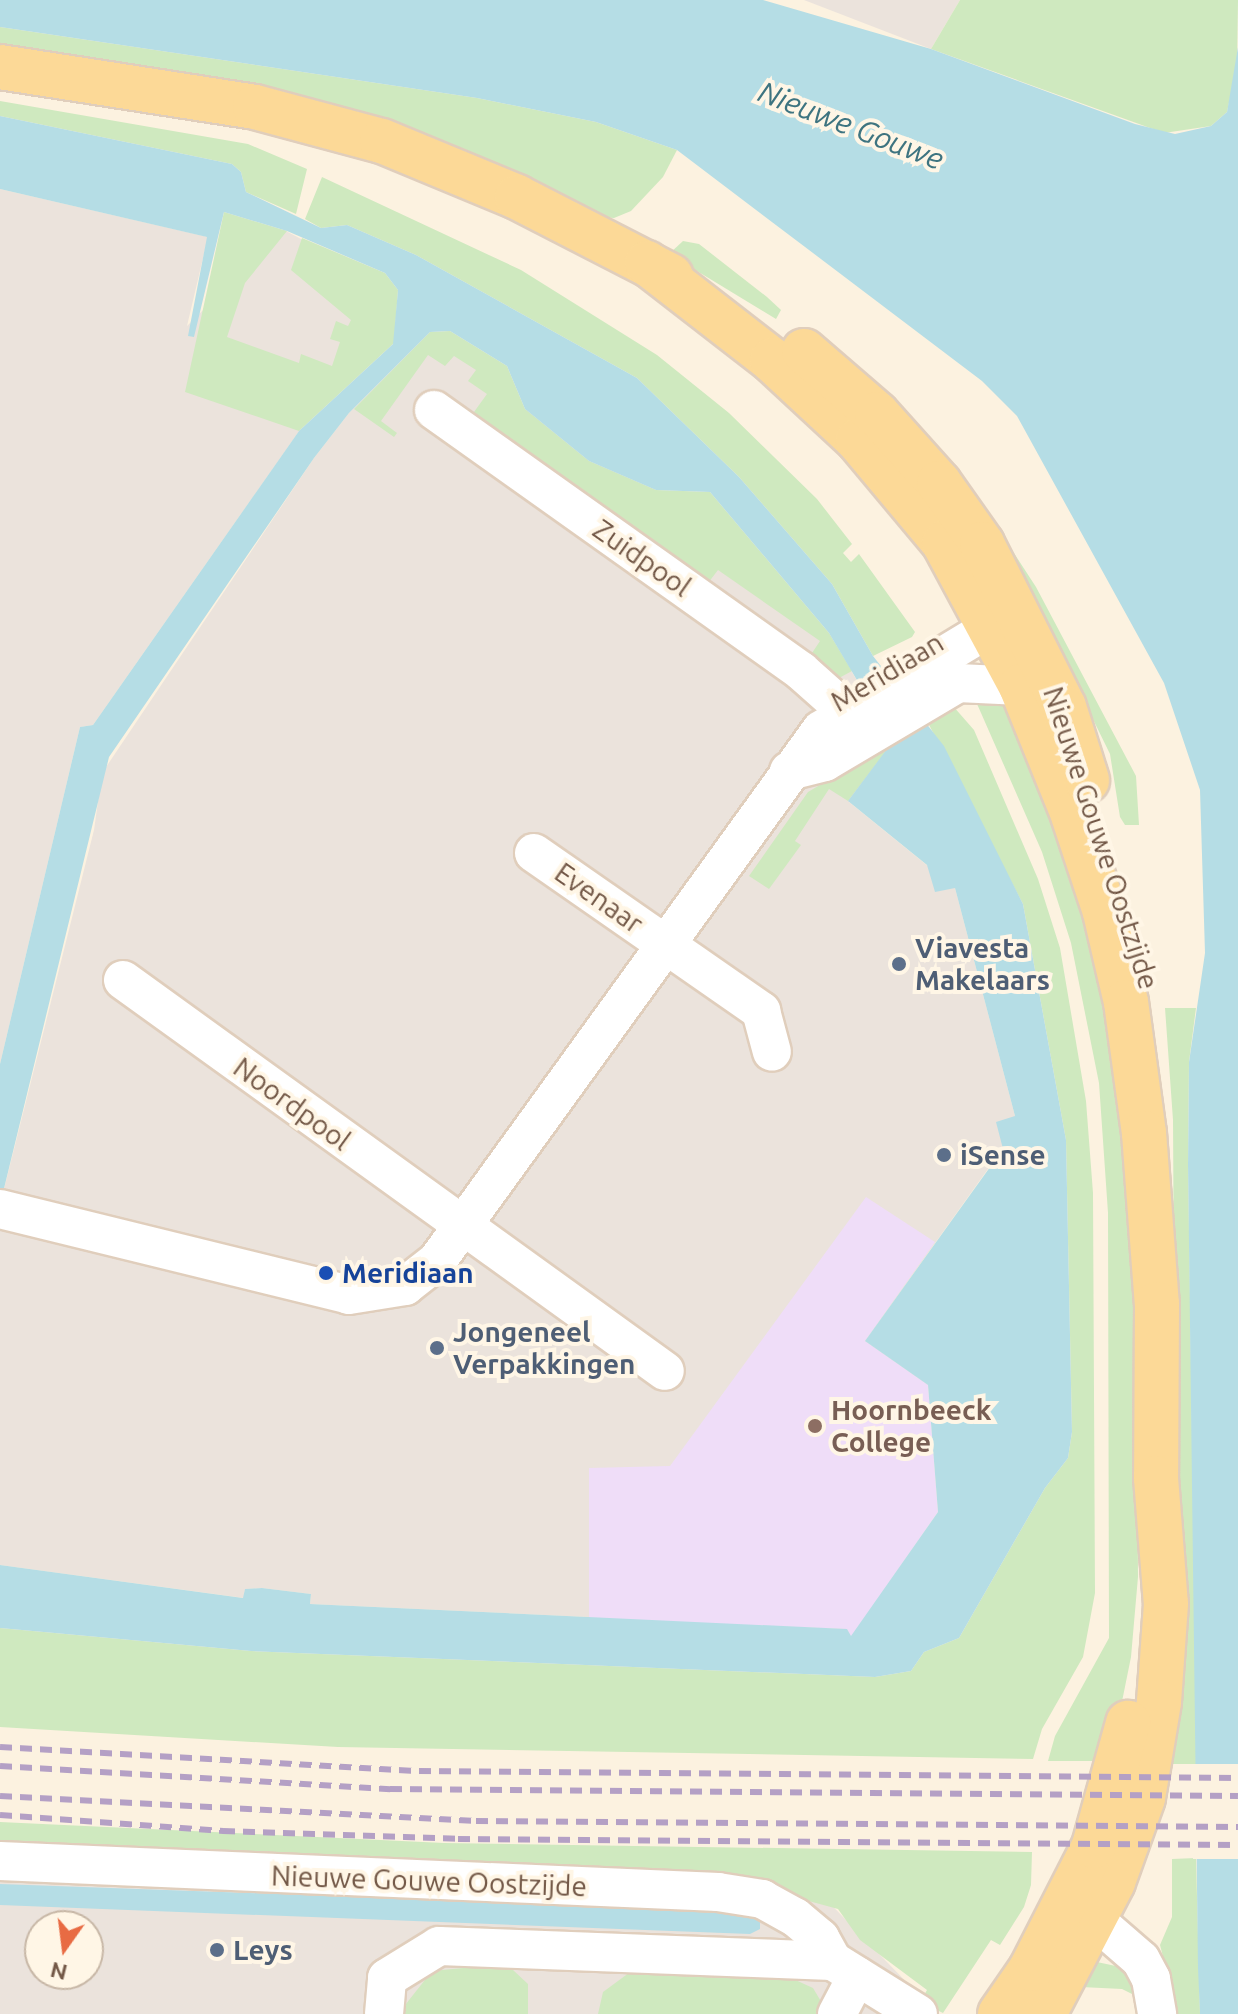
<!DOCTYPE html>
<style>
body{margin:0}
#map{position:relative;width:1238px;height:2014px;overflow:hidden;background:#fcf2e0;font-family:Ubuntu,sans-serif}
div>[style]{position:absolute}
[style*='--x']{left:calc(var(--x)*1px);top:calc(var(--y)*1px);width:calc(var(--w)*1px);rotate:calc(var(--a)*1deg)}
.industrial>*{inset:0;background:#ebe3dc}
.education>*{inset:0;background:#efddf8}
.green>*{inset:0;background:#cfe9bf}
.water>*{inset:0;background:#b5dde5}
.pier>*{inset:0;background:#fcf2e0;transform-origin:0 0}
.roads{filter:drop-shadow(2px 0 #e0cebc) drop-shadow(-2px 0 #e0cebc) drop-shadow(0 2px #e0cebc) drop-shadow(0 -2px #e0cebc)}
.minor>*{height:38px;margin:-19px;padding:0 19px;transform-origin:19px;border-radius:19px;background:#fff}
.major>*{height:44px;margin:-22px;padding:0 22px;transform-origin:22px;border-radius:22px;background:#fcd997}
.rail>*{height:6px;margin-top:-3px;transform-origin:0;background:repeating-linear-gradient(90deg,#b4a0c5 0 12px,transparent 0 20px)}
.dots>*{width:22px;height:22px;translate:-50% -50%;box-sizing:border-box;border:4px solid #fff6e6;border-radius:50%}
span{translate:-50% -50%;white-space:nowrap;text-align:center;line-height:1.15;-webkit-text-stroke:8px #fff6e6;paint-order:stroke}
.street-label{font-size:28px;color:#735847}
.service-label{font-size:28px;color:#4e5e75;font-weight:700}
.left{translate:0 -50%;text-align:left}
.transit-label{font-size:28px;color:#164399;font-weight:700}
.education-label{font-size:28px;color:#785e54;font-weight:700}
.water-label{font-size:30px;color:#3e7480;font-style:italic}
.north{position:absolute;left:24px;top:1910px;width:80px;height:80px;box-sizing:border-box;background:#fff6e6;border:2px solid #c7b7a6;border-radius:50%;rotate:194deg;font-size:22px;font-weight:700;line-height:32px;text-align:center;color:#735847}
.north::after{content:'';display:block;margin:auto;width:28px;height:36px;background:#e86b43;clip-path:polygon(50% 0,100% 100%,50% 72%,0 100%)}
</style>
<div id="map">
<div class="industrial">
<i style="clip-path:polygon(804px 0,960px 0,931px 49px)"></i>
<i style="clip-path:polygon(0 189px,208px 237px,187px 326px,284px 230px,398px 290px,93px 725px,80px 727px,0 1064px)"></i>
<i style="clip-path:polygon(430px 332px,589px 461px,656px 490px,829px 633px,893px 742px,849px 802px,955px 888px,1015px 1116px,1003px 1148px,865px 1341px,928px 1385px,851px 1637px,847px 1629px,310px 1604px,311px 1594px,262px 1588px,245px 1589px,244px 1598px,0 1565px,0 1205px,94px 830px,102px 773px,314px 458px,349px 413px)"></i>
<i style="clip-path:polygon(evenodd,0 1845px,811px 1884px,921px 1997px,912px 2014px,0 2014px,0 1845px,40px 1926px,88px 1926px,88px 1974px,40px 1974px,40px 1926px)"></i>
</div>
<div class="education">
<i style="clip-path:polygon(866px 1197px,935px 1242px,865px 1341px,928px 1385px,938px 1512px,851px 1637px,847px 1629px,589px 1619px,589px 1468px,670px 1466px)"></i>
</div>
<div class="green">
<i style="clip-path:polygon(960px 0,1238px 0,1237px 64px,1227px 112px,1211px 126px,1164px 133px,931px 49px)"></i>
<i style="clip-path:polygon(0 27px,477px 98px,596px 122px,677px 150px,663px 177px,631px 211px,614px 218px,587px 216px,0 55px)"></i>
<i style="clip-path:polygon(0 101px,248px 144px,307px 169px,296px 214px,246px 192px,241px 172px,232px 164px,0 116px)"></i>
<i style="clip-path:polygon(322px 177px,521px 270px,657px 355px,729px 413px,817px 499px,852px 544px,843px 553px,851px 562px,859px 554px,915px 632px,912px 637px,873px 656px,832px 584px,739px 477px,637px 378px,416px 255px,347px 225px,321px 228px,305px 219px)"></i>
<i style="clip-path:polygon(224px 212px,287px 231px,245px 283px,227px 337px,299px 363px,301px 354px,332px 366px,340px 342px,330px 339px,336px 321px,348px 326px,351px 320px,291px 270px,302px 238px,385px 273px,398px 290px,394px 343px,299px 431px,185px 392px)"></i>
<i style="clip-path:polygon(683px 241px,699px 244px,767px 297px,781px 310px,776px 319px,669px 254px)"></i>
<i style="clip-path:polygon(450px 331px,507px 366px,525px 409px,589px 461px,656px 490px,710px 492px,829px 633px,852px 671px,839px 678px,808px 659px,820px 641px,718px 570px,705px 587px,466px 423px,487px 394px,468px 381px,476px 370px,454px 356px,445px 366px,428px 355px,381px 421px,397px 433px,394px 437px,354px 409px,430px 332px)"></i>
<i style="clip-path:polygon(871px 383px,927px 434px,971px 487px,1036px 587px,1136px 776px,1139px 825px,1125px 825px,1120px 817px,1110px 754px,1083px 699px)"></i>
<i style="clip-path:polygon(984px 696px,1015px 711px,1090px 899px,1136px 1169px,1138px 1577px,1131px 1657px,1110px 1761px,1048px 1761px,1055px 1736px,1109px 1638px,1108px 1213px,1099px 1083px,1071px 943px,1042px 852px,974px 697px)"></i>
<i style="clip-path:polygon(953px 706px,974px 730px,1038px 879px,1060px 948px,1086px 1101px,1093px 1193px,1095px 1593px,1083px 1657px,1042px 1729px,1033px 1759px,338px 1747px,0 1727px,0 1628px,251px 1651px,875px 1677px,911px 1671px,924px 1652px,959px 1638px,1045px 1488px,1068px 1458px,1072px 1432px,1066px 1140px,1023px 904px,927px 721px)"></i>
<i style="clip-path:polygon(893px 742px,848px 801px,829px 789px,795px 841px,801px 845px,769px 889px,749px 876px,808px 792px)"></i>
<i style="clip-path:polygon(1165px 1008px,1196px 1008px,1189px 1062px,1188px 1165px,1197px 1764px,1162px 1764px,1174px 1293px,1173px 1120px)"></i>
<i style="clip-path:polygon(0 1822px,444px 1843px,1032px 1852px,1031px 1885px,1024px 1907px,1000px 1945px,991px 1940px,943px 2013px,920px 2002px,927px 1990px,860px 1940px,838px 1909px,757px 1887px,0 1853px)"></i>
<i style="clip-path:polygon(1196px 1858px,1200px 2014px,1178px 2014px,1160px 1945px,1172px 1917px,1172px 1859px)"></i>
<i style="clip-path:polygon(1097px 1962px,1125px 1968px,1142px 1999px,1122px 1989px,1081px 1987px,1082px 1971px)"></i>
<i style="clip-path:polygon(484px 1966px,513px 1970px,528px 1984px,528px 2014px,398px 2014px,432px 1971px)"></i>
<i style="clip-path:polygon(637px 1967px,791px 1978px,813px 1988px,822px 2003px,821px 2014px,598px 2014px,603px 1992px)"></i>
</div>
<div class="water">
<i style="clip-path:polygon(0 0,763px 0,931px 49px,1135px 124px,1175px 134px,1211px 126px,1227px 112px,1238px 47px,1238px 2014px,1200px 2014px,1198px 1968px,1188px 1165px,1189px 1062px,1205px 953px,1200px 790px,1164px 683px,1017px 416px,982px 381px,677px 150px,596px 122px,477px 98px,0 27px)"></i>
<i style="clip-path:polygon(0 116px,232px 164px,241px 172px,246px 192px,321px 228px,347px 225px,416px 255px,637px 378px,739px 477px,832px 584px,873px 656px,944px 746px,1023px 904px,1066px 1140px,1072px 1432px,1068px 1458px,1045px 1488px,959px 1638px,924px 1652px,911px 1671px,875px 1677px,251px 1651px,0 1628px,0 1565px,243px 1598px,245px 1589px,262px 1588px,311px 1594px,310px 1604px,847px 1629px,851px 1636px,938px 1512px,928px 1385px,865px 1341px,1003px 1149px,996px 1122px,1015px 1116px,955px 888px,935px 892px,927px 865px,848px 801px,893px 741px,829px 633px,710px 492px,656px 490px,589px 461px,525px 409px,507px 366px,450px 331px,430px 332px,349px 413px,314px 458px,109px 757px,0 1205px,0 1064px,80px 727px,93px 725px,299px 431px,393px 344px,398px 290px,385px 273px,287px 231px,224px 212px,194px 337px,188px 336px,207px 237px,0 189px)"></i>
<i style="clip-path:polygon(0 1884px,673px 1908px,746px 1915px,760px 1920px,760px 1929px,750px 1934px,0 1905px)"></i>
</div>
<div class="pier">
<i style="left:1193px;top:1764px;width:45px;height:95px"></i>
</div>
<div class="roads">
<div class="minor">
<i style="--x:434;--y:410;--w:450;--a:35.4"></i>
<i style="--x:801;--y:671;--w:60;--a:41.6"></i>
<i style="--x:789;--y:771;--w:37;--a:-14"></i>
<i style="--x:825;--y:762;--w:155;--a:-30.7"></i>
<i style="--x:958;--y:683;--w:63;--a:2.7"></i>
<i style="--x:534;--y:853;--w:277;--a:34.8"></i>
<i style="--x:761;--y:1011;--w:42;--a:75"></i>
<i style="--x:123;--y:980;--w:668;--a:35.81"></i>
<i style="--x:0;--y:1209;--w:359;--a:13.8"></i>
<i style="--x:349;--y:1295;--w:57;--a:-9.1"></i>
<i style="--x:405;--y:1286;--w:41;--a:-38"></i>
<i style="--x:437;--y:1261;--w:655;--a:-54.13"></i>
<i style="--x:821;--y:730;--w:199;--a:-31.2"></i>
<i style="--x:991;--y:627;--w:28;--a:-41"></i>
<i style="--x:0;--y:1861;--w:719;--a:2.47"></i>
<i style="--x:718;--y:1892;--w:45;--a:9"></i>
<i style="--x:762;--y:1899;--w:38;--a:29"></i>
<i style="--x:795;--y:1917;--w:33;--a:40"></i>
<i style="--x:820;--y:1938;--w:26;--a:61"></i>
<i style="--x:1072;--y:1900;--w:91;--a:41"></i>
<i style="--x:1141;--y:1960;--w:21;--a:62"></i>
<i style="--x:1151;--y:1979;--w:36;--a:80"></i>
<i style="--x:384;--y:2014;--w:36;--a:-85"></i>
<i style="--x:387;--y:1978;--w:61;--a:-31.6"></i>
<i style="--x:439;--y:1946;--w:394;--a:2.2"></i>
<i style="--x:833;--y:1961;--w:100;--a:31.9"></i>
<i style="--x:837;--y:2014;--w:43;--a:-62.2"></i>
</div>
<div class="major">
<i style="--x:0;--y:67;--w:258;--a:8.9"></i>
<i style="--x:255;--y:107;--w:131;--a:15"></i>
<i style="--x:382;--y:141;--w:146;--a:22.5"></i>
<i style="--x:517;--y:197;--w:173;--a:27.2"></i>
<i style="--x:647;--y:263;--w:158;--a:37.8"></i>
<i style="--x:772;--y:360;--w:117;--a:42.9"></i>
<i style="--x:858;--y:440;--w:134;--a:50.1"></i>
<i style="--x:944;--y:543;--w:162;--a:61.7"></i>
<i style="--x:1021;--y:686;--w:139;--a:68"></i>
<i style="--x:1073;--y:815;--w:102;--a:71.7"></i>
<i style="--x:1105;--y:912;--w:92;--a:76.9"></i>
<i style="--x:1126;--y:1002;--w:132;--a:82.2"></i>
<i style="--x:1144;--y:1133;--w:171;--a:85.7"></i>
<i style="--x:1157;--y:1304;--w:174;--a:90.3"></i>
<i style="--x:1156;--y:1478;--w:126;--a:85.5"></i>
<i style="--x:1166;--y:1604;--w:98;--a:94.1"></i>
<i style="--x:1159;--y:1702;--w:97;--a:99.5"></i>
<i style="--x:1143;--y:1798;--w:89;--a:109.7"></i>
<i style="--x:1113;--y:1882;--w:149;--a:117.6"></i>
<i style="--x:804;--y:351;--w:96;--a:40.8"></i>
<i style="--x:877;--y:414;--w:93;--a:48.1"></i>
<i style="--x:939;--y:483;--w:75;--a:54.8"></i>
<i style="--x:982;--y:544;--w:182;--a:63.3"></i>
<i style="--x:1064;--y:707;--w:77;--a:72.5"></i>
<i style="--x:1000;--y:2014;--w:55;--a:-55.4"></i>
<i style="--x:1031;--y:1969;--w:138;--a:-62.9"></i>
<i style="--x:1094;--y:1846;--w:128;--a:-74.5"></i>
</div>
</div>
<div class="rail">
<i style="--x:0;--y:1747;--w:420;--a:3.3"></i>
<i style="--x:419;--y:1771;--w:819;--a:0.49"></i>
<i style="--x:0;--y:1766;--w:391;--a:3.4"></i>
<i style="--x:390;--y:1789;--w:848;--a:0.47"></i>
<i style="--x:0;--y:1796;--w:477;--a:3"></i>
<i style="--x:476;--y:1821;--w:762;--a:0.45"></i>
<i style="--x:0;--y:1815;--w:224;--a:4.1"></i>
<i style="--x:223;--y:1831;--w:235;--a:1.9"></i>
<i style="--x:458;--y:1839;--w:780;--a:0.44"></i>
</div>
<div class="dots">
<i style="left:899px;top:964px;background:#5c6f8a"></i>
<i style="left:944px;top:1155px;background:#5c6f8a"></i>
<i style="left:326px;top:1273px;background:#1a4fb4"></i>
<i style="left:437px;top:1348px;background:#5c6f8a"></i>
<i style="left:815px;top:1426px;background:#8d6e63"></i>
<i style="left:217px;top:1950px;background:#5c6f8a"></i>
</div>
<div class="street-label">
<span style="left:642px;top:558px;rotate:35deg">Zuidpool</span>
<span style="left:887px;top:672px;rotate:-31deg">Meridiaan</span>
<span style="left:1101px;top:838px;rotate:72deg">Nieuwe Gouwe Oostzijde</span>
<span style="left:599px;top:898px;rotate:35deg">Evenaar</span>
<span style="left:292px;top:1104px;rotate:36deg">Noordpool</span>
<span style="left:429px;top:1881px;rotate:2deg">Nieuwe Gouwe Oostzijde</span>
</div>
<div class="service-label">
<span class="left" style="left:915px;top:964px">Viavesta<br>Makelaars</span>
<span class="left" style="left:960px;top:1155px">iSense</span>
<span class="left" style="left:453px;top:1348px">Jongeneel<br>Verpakkingen</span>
<span class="left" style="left:233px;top:1950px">Leys</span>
</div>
<div class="transit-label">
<span class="left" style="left:342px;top:1273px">Meridiaan</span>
</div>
<div class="education-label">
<span class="left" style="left:831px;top:1426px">Hoornbeeck<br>College</span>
</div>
<div class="water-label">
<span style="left:851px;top:125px;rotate:21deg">Nieuwe Gouwe</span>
</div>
<div class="north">N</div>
</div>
